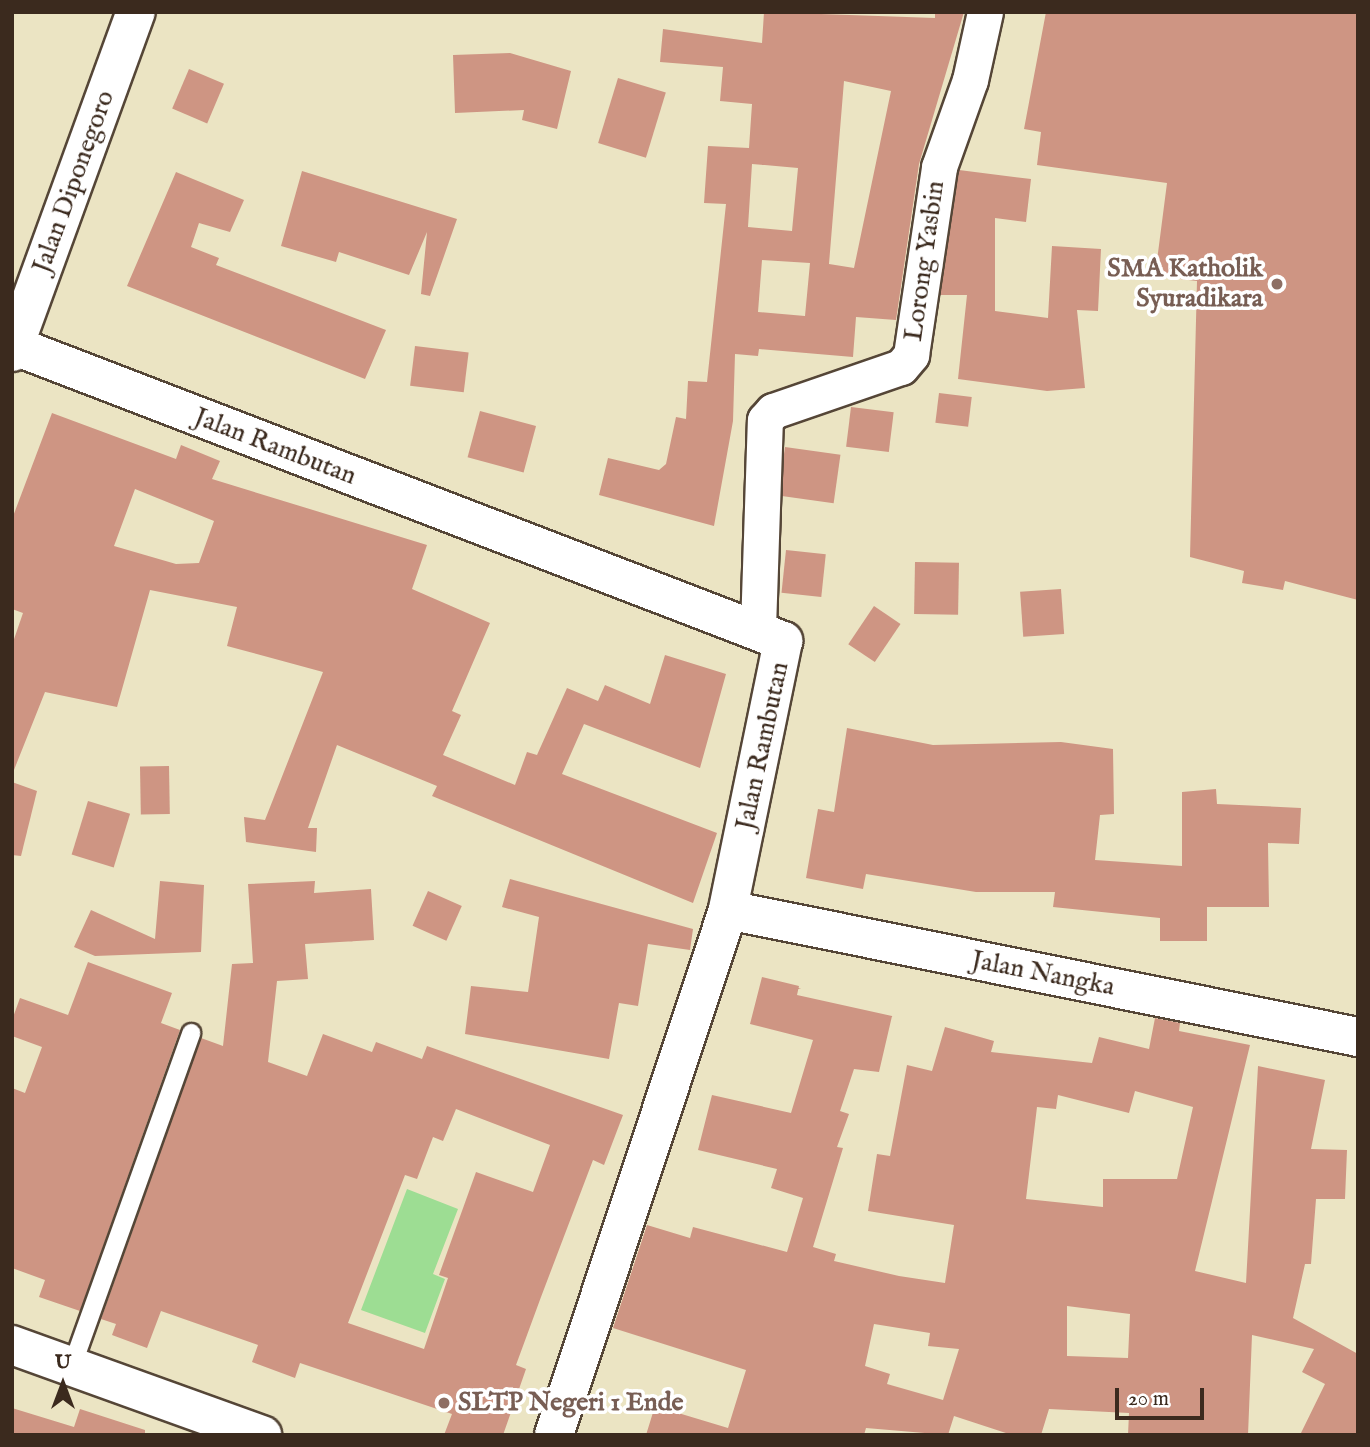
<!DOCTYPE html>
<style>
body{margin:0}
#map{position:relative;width:1370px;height:1447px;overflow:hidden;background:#ebe4c3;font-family:"IM FELL English",serif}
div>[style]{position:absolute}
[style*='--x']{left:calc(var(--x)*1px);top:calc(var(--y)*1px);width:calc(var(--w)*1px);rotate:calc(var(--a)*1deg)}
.green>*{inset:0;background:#9ddd93}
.building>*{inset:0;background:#ce9583;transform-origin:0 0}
.roads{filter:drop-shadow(2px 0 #554637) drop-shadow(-2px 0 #554637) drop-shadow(0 2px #554637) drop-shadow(0 -2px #554637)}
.service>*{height:18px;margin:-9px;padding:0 9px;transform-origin:9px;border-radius:9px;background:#fff}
.minor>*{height:35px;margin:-17.5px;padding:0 17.5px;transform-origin:17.5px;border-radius:17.5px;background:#fff}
.tertiary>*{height:38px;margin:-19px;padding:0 19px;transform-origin:19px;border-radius:19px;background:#fff}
.dots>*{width:19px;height:19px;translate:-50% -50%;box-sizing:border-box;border:4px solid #fff;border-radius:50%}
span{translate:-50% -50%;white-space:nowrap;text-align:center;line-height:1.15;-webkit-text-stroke:7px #fff;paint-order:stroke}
.street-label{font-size:26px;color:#3b2a1e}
.education-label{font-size:26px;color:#785e54;font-weight:700}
.right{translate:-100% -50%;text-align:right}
.left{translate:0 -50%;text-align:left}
.frame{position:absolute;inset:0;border:14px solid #3b2a1e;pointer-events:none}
.north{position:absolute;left:28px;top:1349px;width:70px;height:70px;-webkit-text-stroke:5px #fff;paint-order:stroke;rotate:0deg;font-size:19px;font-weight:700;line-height:28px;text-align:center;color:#3b2a1e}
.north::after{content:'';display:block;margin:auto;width:24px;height:32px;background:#3b2a1e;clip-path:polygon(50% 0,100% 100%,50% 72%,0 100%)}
.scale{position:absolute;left:1115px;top:1388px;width:89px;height:32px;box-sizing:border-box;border:4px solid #3b2a1e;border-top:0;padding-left:9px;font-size:21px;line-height:24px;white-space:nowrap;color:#3b2a1e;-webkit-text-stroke:5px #fff;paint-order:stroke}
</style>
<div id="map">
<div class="green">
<i style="clip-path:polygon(407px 1189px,458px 1209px,433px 1274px,445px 1279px,425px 1333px,361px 1310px)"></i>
</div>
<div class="building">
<i style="clip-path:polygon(evenodd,764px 12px,935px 18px,935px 12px,964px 12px,919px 164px,896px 320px,856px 317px,853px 357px,759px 349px,758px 356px,735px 354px,733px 421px,714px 526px,599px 495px,608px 458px,659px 470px,666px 464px,676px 417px,686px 419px,688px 381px,707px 382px,726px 204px,704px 203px,708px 146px,749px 148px,752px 104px,720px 101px,723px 67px,660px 62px,663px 29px,762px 43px,764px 12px,844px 81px,891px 91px,854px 268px,829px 264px,844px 81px,764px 12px,752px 164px,798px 168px,792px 231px,748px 227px,752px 164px,764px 12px,762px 260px,810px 263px,805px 316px,758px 312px,762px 260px)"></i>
<i style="clip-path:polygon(1046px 12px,1358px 12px,1358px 600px,1285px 581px,1283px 590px,1242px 583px,1244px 571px,1190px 557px,1197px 281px,1155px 276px,1167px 183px,1037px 165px,1041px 132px,1024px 129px)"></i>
<i style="clip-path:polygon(510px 53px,571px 71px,557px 129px,522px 120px,524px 110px,455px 113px,453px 55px)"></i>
<i style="left:189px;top:69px;width:38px;height:43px;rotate:23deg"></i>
<i style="left:618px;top:78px;width:50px;height:68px;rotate:17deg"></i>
<i style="clip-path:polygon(959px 170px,1031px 179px,1026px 222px,995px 218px,995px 311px,1048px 318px,1052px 246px,1101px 249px,1098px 311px,1077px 310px,1085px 388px,1047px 391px,958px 379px,967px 295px,940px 295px)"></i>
<i style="clip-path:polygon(302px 171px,457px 219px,430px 296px,421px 294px,427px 232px,409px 275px,339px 252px,336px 262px,281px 246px)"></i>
<i style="clip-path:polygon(176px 172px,244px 200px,230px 232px,199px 223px,191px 247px,219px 258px,216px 265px,386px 330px,365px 379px,127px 286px)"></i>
<i style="left:415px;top:346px;width:54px;height:40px;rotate:7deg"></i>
<i style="left:939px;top:393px;width:33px;height:30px;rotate:7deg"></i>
<i style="left:851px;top:407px;width:43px;height:40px;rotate:7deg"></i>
<i style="left:480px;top:411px;width:58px;height:48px;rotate:15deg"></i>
<i style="clip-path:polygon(evenodd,52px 413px,176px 459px,181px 445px,220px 461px,212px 479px,427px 545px,412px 589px,490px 623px,452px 711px,461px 715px,443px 755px,515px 785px,527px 752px,537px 755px,567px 688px,598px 701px,605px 685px,650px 704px,665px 655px,726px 674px,700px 768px,584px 724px,562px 774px,717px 833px,693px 903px,432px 796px,437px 786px,337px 745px,308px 828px,317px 828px,316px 852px,246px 842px,244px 817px,265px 820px,323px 672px,227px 646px,237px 607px,150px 590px,117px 707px,45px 692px,12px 775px,12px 645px,23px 613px,12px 609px,12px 519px,52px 413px,135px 489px,214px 521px,199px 563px,176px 564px,114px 546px,135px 489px)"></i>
<i style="left:785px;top:447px;width:56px;height:49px;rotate:8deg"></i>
<i style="left:786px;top:550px;width:40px;height:43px;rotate:6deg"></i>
<i style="left:915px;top:562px;width:44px;height:52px;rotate:1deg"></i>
<i style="left:1061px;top:589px;width:45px;height:41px;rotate:86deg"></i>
<i style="left:874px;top:606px;width:32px;height:46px;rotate:34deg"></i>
<i style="clip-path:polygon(847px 728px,933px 745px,1061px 742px,1113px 749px,1114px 814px,1100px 815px,1095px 860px,1182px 866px,1182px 792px,1216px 789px,1217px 804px,1301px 808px,1299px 844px,1268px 843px,1269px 907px,1207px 907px,1207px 941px,1160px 941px,1160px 918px,1053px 907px,1055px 892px,976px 892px,866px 874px,863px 889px,806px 878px,818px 809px,834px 812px)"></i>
<i style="left:169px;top:766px;width:48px;height:29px;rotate:89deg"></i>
<i style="clip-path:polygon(12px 782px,37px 791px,21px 856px,12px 855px)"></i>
<i style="left:88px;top:801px;width:44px;height:56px;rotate:17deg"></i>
<i style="clip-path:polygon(510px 879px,693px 929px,690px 950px,648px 944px,638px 1006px,619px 1003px,609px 1059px,465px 1034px,471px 986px,528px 992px,539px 917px,502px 907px)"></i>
<i style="clip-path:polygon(160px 881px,204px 885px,201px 952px,95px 956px,74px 947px,91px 910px,155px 939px)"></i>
<i style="clip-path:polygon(evenodd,315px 881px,314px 893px,371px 889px,374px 940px,305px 944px,308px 979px,277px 981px,268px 1062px,307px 1076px,323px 1034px,372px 1052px,376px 1042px,422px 1059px,427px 1046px,623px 1115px,604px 1165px,593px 1160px,541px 1297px,516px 1365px,526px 1369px,503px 1435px,444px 1435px,452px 1414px,300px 1363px,295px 1378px,252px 1362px,258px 1345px,161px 1311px,147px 1348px,112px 1335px,116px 1324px,101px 1319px,201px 1038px,223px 1046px,232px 964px,253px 963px,248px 884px,315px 881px,456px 1109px,550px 1145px,533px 1192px,476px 1172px,439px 1275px,448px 1278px,424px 1349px,348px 1323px,405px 1175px,417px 1179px,433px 1137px,443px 1141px,456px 1109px)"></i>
<i style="left:428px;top:891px;width:37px;height:38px;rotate:24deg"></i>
<i style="clip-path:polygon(88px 962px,172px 993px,161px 1023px,180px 1030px,80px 1311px,39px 1297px,45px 1280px,12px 1268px,12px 1088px,25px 1093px,42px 1047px,12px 1036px,12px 1020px,20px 998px,68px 1015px)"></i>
<i style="clip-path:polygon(evenodd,762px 977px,799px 986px,797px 995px,892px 1016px,879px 1072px,854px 1069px,840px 1111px,849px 1114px,837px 1147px,843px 1148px,813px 1247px,836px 1254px,834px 1261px,899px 1276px,945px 1283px,954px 1225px,868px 1211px,877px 1154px,890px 1156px,907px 1065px,932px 1071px,945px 1027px,994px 1041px,991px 1052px,1092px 1063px,1099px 1037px,1149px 1049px,1155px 1018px,1180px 1023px,1179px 1031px,1250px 1045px,1195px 1271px,1246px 1283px,1258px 1066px,1325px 1080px,1311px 1149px,1347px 1150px,1345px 1199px,1316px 1199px,1311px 1264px,1305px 1264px,1293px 1318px,1358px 1354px,1358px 1435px,1300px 1435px,1325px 1384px,1302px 1372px,1314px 1349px,1252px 1335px,1248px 1435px,1128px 1435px,1129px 1413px,1049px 1409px,1041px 1435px,1012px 1435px,954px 1416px,948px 1435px,866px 1428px,864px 1435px,646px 1435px,655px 1406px,728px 1428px,746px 1370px,613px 1328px,647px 1225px,690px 1238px,693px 1227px,787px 1252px,803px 1198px,771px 1188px,777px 1169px,698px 1150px,712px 1095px,791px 1113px,813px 1040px,750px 1024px,762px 977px,1135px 1091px,1193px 1107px,1177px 1179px,1103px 1179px,1103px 1207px,1026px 1199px,1037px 1107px,1056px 1109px,1058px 1095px,1129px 1113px,1135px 1091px,762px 977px,1067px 1306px,1130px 1314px,1128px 1358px,1067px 1356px,1067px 1306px,762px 977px,874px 1324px,930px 1333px,928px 1346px,959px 1349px,943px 1400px,887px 1384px,890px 1374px,865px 1366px,874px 1324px)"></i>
<i style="clip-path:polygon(12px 1408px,74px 1427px,80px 1409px,145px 1430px,145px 1435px,12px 1435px)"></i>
</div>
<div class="roads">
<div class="service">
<i style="--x:71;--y:1369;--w:357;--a:-70.3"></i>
</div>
<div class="minor">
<i style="--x:758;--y:628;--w:208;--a:-88.1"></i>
<i style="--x:765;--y:420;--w:12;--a:-48"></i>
<i style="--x:773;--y:411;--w:135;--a:-19"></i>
<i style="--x:901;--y:367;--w:16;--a:-50"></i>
<i style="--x:911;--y:355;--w:190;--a:-81.5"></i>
<i style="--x:939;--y:167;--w:92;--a:-70.4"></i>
<i style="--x:970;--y:80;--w:70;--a:-77.6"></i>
</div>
<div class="tertiary">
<i style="--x:15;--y:346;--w:823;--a:21.01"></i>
<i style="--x:783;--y:641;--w:275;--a:101.6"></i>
<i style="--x:728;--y:910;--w:553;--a:108.34"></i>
<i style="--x:12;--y:352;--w:362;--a:-70"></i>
<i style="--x:728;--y:910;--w:643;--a:11.4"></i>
<i style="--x:12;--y:1345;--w:266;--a:19.8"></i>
</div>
</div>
<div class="dots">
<i style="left:1277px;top:284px;background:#8d6e63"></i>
<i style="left:444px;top:1403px;background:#8d6e63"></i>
</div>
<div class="street-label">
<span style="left:74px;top:182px;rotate:-70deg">Jalan Diponegoro</span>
<span style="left:925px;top:261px;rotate:-82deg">Lorong Yasbin</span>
<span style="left:275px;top:447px;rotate:21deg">Jalan Rambutan</span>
<span style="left:763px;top:746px;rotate:-78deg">Jalan Rambutan</span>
<span style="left:1043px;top:974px;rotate:11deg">Jalan Nangka</span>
</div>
<div class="education-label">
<span class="right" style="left:1263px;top:284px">SMA Katholik<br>Syuradikara</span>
<span class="left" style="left:458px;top:1403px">SLTP Negeri 1 Ende</span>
</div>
<div class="frame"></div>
<div class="north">U</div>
<div class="scale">20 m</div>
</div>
